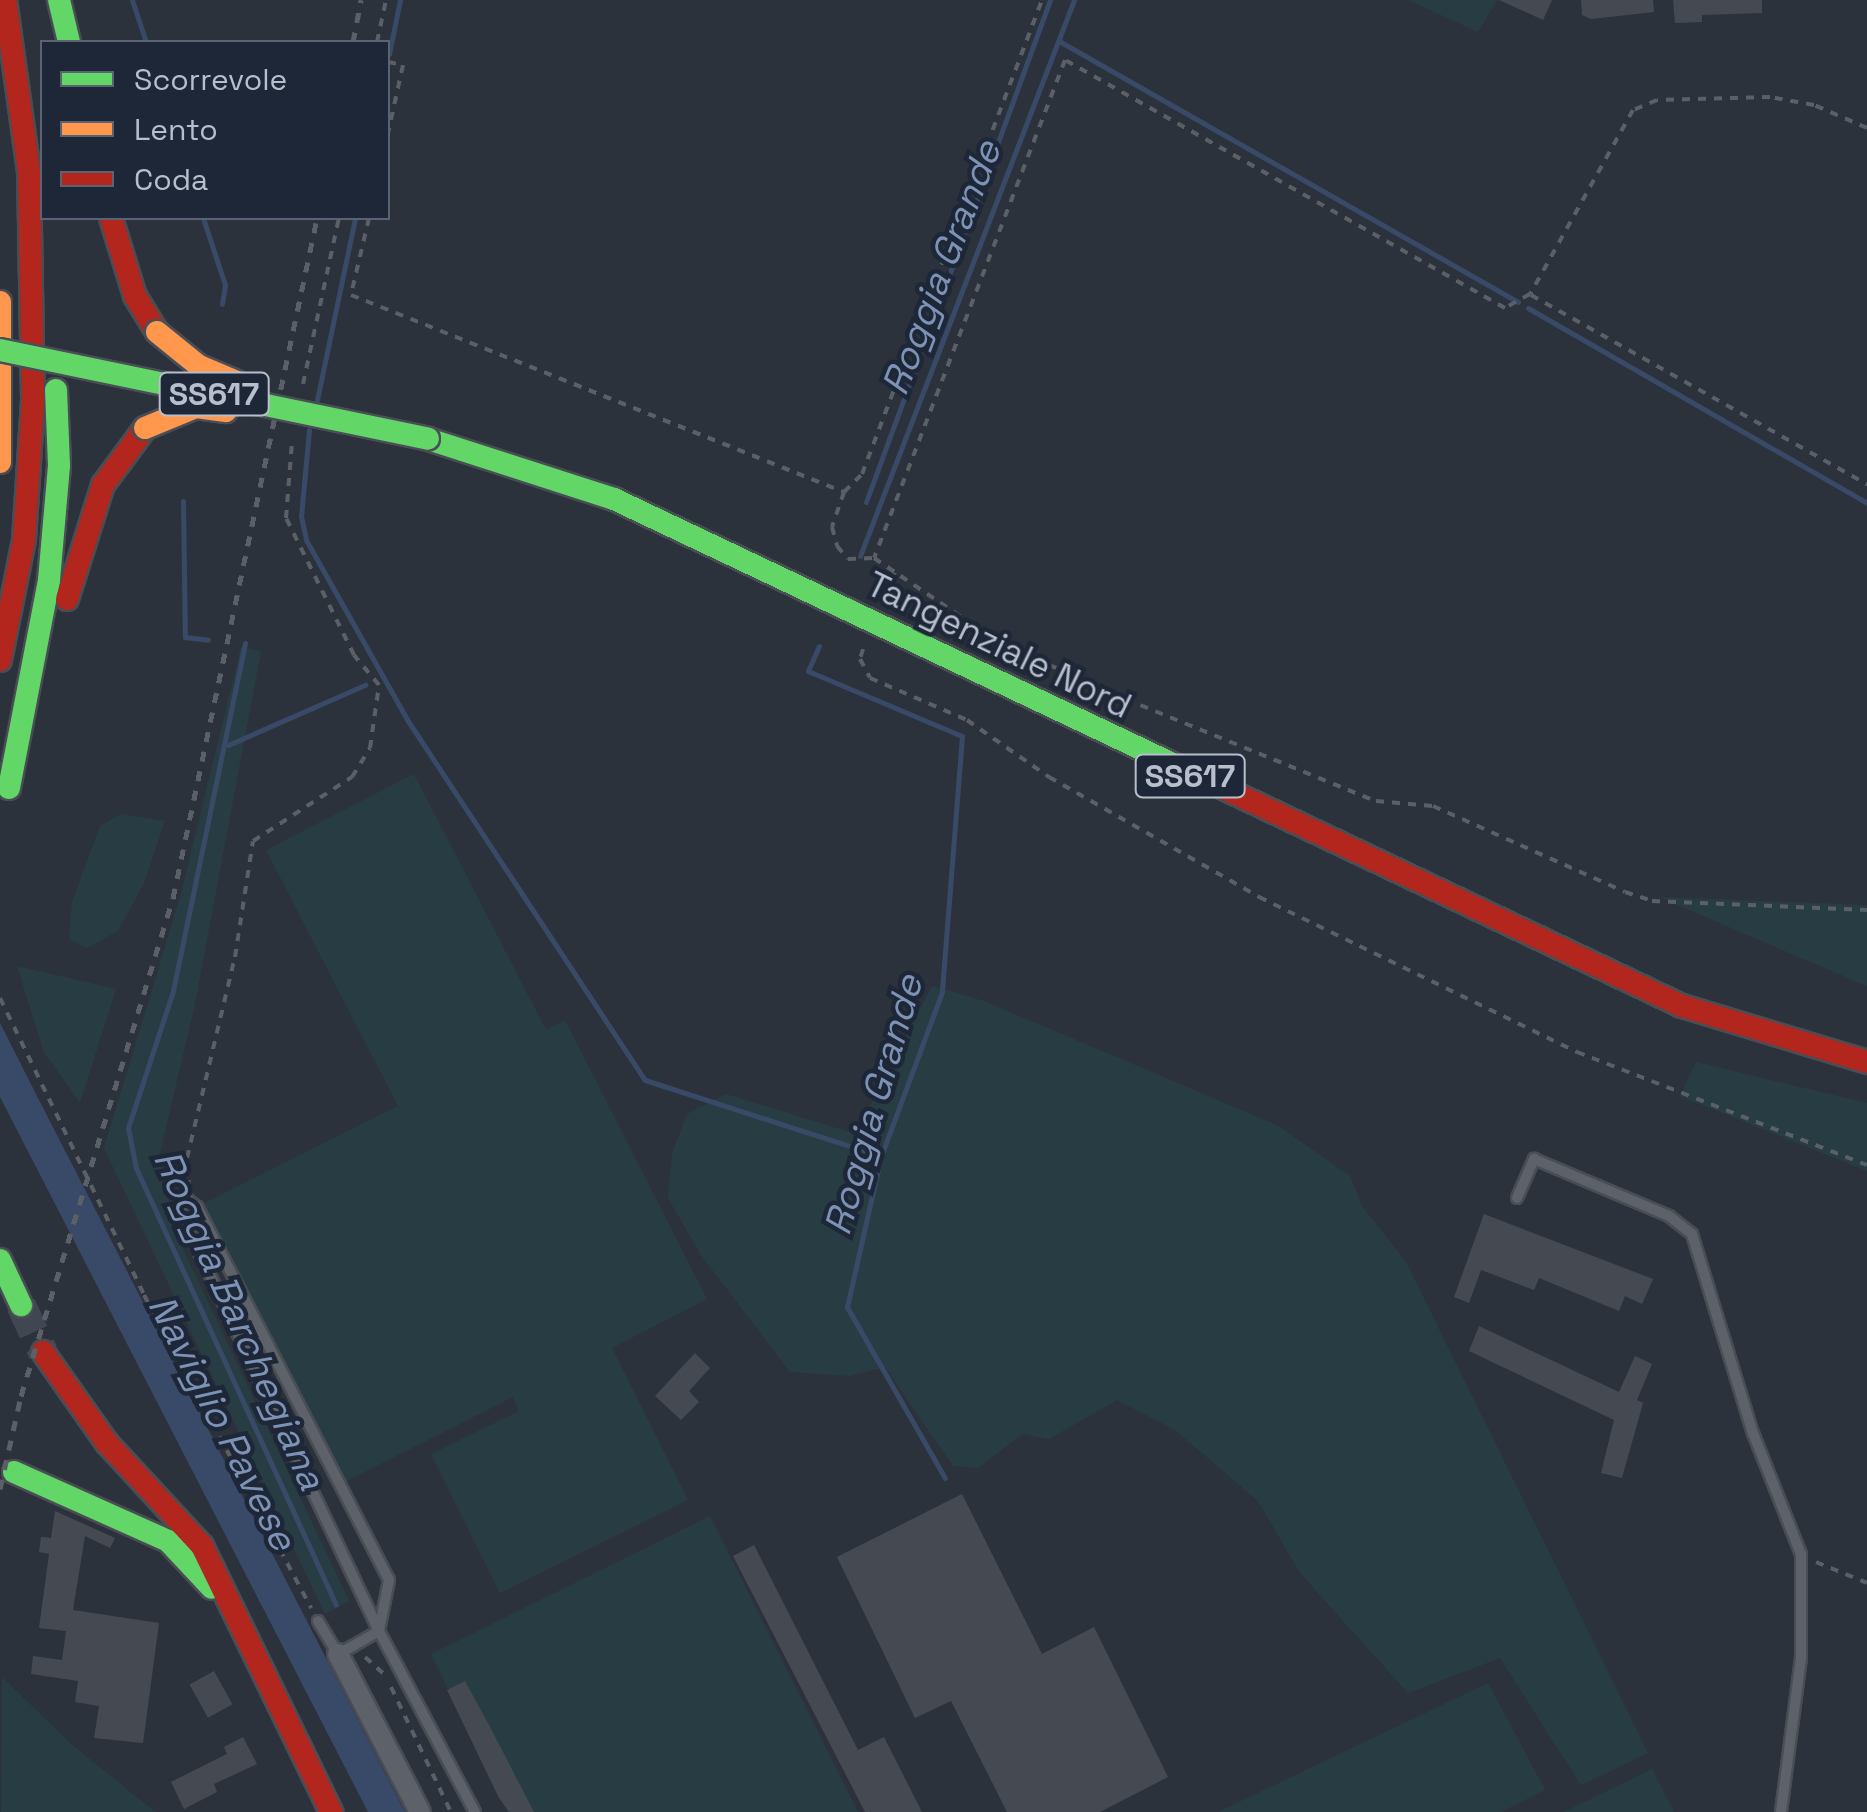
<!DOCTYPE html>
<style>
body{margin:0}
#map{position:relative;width:1867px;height:1812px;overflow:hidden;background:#2c323c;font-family:"Space Grotesk",sans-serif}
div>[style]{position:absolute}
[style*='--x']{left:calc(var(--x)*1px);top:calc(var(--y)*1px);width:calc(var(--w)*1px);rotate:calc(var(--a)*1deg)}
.green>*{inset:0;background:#283d43}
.water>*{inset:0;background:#394a68}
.stream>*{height:5px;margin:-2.5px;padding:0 2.5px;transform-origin:2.5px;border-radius:2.5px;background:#394a68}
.building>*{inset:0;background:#454a52;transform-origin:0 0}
.secondary-tunnel>*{height:30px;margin-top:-15px;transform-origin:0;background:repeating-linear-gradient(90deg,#414752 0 30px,transparent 0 45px)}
.path>*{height:4px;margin-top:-2px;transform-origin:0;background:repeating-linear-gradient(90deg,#5a6066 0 8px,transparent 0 16px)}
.roads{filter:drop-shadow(2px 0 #494d54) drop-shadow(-2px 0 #494d54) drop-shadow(0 2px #494d54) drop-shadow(0 -2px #494d54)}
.lane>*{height:10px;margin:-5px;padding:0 5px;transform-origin:5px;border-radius:5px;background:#5d6169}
.street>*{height:20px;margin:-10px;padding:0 10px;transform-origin:10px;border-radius:10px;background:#5d6169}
.fast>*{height:22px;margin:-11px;padding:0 11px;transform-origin:11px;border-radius:11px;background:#63d668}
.slow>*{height:22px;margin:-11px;padding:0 11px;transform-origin:11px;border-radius:11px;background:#ff974d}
.jam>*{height:22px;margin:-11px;padding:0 11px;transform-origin:11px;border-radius:11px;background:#b3261e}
.rail>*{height:5px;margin-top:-2.5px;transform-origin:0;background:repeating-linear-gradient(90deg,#5b6068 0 10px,transparent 0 20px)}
.bridges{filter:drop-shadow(2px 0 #494e57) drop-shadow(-2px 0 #494e57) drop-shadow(0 2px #494e57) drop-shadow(0 -2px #494e57)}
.fast-bridge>*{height:22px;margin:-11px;padding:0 11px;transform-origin:11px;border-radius:11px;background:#63d668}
.slow-bridge>*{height:22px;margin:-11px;padding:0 11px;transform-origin:11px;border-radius:11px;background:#ff974d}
span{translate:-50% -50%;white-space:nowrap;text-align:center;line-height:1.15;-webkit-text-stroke:9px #1e2738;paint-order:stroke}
.shield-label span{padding:2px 8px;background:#1e2738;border:2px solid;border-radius:8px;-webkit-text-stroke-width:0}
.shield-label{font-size:32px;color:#b7becc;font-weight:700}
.street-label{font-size:35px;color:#b7becc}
.water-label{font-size:38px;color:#7d92b4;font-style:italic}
.legend{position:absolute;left:40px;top:40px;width:350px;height:180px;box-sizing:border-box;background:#1e2738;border:2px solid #5b6373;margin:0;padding:12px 18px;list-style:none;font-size:30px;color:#b7becc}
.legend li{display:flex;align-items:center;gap:20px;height:50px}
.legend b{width:50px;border:2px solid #5b6373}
</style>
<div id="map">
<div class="green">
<i style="clip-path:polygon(1408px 0,1497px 0,1478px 32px)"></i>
<i style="clip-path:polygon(241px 647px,261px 651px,195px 1004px,159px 1157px,177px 1236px,349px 1601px,325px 1614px,104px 1148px,181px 894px)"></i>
<i style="clip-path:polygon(414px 774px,546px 1030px,565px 1020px,707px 1299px,612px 1348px,688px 1500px,500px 1593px,431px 1454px,519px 1411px,513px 1397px,345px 1482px,203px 1204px,398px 1106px,266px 850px)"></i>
<i style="clip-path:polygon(121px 814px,165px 821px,144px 883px,118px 931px,87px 948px,69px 939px,72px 902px,100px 826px)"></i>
<i style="clip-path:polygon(1659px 897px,1867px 905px,1867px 986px)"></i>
<i style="clip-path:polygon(17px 966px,116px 989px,80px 1103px,44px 1052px)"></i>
<i style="clip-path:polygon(932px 986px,984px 1001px,1277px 1125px,1350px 1176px,1362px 1206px,1406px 1262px,1648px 1753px,1581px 1785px,1500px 1658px,1408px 1693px,1300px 1573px,1258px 1501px,1175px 1430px,1117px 1400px,1049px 1439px,1022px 1434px,978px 1468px,953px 1466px,885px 1367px,849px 1376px,790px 1372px,701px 1255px,668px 1198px,672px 1154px,687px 1114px,726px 1094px,856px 1134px)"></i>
<i style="clip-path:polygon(1696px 1062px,1867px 1103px,1867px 1171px,1680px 1096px)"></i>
<i style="clip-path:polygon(710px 1516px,858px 1812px,509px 1812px,431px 1654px)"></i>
<i style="clip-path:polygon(2px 1677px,70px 1743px,155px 1812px,1px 1812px)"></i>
<i style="clip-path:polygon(1488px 1683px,1545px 1790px,1501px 1812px,1218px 1812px)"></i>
<i style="clip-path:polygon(1652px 1769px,1674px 1812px,1564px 1812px)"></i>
</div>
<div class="water">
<i style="clip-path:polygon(0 1023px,40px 1102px,405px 1812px,368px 1812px,0 1097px)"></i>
</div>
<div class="stream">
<i style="--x:132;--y:0;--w:44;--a:71.6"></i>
<i style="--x:1059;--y:41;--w:528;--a:29.62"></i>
<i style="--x:389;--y:54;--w:55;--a:-78.5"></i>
<i style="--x:203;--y:218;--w:71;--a:71.8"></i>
<i style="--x:225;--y:285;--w:19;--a:99"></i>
<i style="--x:1528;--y:308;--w:391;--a:29.9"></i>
<i style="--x:317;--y:400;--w:186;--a:-78.2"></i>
<i style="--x:309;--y:430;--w:86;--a:95.3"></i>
<i style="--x:301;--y:516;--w:25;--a:78"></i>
<i style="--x:306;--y:540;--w:208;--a:60.6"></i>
<i style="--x:408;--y:721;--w:430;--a:56.6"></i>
<i style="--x:645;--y:1080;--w:248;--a:17.9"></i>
<i style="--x:183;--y:501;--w:136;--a:89.2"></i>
<i style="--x:185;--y:637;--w:23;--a:7"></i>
<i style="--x:866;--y:502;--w:535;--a:-69.87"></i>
<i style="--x:860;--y:556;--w:596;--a:-68.95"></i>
<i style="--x:245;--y:643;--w:359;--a:101.7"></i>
<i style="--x:172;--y:994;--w:141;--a:108.2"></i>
<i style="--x:128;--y:1128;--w:41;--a:78.7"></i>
<i style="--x:136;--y:1168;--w:480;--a:65.4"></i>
<i style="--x:819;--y:646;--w:27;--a:114"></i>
<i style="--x:808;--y:671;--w:167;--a:22.9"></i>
<i style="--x:962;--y:736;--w:257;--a:94.5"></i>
<i style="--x:942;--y:992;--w:175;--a:110.4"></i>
<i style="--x:881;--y:1156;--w:155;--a:102.7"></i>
<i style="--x:847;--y:1307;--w:197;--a:60.2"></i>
<i style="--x:228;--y:745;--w:150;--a:-23.7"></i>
</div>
<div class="building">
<i style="clip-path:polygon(1499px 0,1552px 0,1543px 20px)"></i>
<i style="clip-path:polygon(1581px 0,1653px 0,1654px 12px,1591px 19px,1582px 15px)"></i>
<i style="clip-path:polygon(1673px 0,1762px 0,1762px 13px,1702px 15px,1702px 22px,1675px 23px)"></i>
<i style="clip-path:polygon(1484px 1214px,1653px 1279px,1642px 1304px,1625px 1296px,1619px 1311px,1539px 1278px,1534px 1290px,1481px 1270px,1469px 1303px,1454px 1297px)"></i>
<i style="clip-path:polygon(1479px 1326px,1619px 1392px,1635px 1356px,1652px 1364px,1637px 1400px,1643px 1403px,1622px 1478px,1601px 1473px,1614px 1420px,1469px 1351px)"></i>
<i style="clip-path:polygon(695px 1353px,710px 1368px,689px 1391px,699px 1402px,681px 1420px,655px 1396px)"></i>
<i style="clip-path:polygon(962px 1494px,1042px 1654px,1094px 1627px,1168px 1777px,1100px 1812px,1007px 1812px,951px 1701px,915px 1718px,837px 1557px)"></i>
<i style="clip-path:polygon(55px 1511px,115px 1538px,110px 1548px,85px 1536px,73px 1610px,159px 1623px,143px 1743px,94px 1738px,99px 1706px,75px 1702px,78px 1681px,31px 1674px,33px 1656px,62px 1660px,66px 1631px,39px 1628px,49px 1554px,39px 1552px,41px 1537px,51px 1538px)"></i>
<i style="clip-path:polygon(754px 1545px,858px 1750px,884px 1737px,922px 1812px,865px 1812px,733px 1556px)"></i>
<i style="left:214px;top:1671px;width:38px;height:28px;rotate:61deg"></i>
<i style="clip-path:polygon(465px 1681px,489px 1725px,534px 1812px,509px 1812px,499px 1798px,447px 1690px)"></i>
<i style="clip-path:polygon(243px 1737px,257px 1764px,214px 1784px,217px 1792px,184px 1809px,171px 1782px,227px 1754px,224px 1747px)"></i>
</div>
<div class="secondary-tunnel">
<i style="--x:21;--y:1305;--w:52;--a:64.9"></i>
</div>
<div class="path">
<i style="--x:377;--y:42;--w:43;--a:-77.9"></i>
<i style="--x:388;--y:62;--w:15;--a:11"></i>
<i style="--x:403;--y:65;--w:70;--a:102.4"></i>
<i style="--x:1867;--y:128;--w:58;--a:-156.5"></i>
<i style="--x:1814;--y:105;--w:45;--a:-169.7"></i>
<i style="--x:1770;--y:97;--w:113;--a:178.5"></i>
<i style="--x:1657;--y:100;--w:26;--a:157"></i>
<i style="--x:1633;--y:110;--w:211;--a:119.2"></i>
<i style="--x:1530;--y:294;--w:29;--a:151"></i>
<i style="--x:1505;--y:308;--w:505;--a:-150.59"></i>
<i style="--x:1065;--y:60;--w:533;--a:110.98"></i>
<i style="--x:874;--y:558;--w:141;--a:34"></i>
<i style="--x:991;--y:637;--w:116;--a:25.5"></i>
<i style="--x:1096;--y:687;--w:302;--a:22.2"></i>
<i style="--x:1376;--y:801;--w:57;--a:5"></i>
<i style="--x:1433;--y:806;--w:210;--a:24.1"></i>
<i style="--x:1625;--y:892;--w:28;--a:18"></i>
<i style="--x:1652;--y:901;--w:215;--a:2.4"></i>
<i style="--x:369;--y:218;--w:79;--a:103.2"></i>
<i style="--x:351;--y:295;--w:531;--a:21.78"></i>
<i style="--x:844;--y:492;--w:25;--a:-45"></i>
<i style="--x:862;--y:474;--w:507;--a:-69.21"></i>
<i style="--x:1531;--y:295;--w:386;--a:29.4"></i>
<i style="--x:303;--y:384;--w:170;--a:-77.8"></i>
<i style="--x:844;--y:492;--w:37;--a:109"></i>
<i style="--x:832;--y:527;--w:20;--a:75"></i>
<i style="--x:837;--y:546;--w:17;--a:50"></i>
<i style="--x:848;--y:559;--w:26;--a:-2"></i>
<i style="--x:886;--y:595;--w:25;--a:-69"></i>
<i style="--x:863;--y:649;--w:10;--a:107"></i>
<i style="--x:860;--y:659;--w:21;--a:62"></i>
<i style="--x:870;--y:678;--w:106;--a:23.4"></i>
<i style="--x:967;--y:720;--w:100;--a:34.8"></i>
<i style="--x:1049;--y:777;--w:242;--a:29.7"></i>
<i style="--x:1259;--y:897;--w:354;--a:26"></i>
<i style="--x:1577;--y:1052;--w:311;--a:21.3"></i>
<i style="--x:0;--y:998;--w:330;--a:64.1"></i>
<i style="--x:144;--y:1295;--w:355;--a:61.9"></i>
<i style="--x:189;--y:1188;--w:30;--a:-94"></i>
<i style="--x:187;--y:1158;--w:207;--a:-76.6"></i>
<i style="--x:235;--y:957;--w:117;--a:-81.2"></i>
<i style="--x:253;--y:841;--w:118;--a:-32.9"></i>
<i style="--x:352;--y:777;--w:34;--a:-58"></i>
<i style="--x:370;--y:748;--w:64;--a:-81.9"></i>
<i style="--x:379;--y:685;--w:39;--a:-130"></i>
<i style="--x:354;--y:655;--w:153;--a:-116.4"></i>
<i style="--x:286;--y:518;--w:76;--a:-85.5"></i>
<i style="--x:1816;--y:1562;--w:55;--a:22.4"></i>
<i style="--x:365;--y:1657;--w:25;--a:42"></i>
<i style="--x:391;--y:1687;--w:139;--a:64.4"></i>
</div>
<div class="roads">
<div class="lane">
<i style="--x:1517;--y:1198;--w:43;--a:-66.4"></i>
<i style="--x:1534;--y:1159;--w:147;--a:22.9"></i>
<i style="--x:1669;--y:1216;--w:29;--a:38"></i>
<i style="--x:1692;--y:1234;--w:208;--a:73"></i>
<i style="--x:1753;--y:1433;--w:130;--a:68.4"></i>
<i style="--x:1801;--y:1554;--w:104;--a:90"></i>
<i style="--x:1801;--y:1658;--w:155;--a:97.4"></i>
<i style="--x:318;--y:1621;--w:39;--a:59"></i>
<i style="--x:338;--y:1654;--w:17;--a:-28"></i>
<i style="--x:353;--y:1646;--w:30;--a:-30"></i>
<i style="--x:379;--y:1631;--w:52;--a:-78.9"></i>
<i style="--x:389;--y:1580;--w:420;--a:-117.2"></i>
<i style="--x:197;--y:1207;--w:13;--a:-141"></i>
<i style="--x:187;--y:1199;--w:14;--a:126"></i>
<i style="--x:179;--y:1210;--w:466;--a:64.6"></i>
<i style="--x:379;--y:1631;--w:205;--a:62.1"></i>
</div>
<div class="street">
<i style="--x:338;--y:1654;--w:178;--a:62.6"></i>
</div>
<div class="fast">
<i style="--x:59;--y:0;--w:43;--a:76.6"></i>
<i style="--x:428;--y:439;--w:195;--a:17.9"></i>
<i style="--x:614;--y:499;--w:663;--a:25.37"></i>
<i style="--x:9;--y:788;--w:212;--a:-79.1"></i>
<i style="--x:49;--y:580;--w:115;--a:-85"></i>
<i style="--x:59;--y:465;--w:75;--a:-92.3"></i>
<i style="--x:0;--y:1260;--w:50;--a:65"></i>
<i style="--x:14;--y:1472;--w:169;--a:24.1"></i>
<i style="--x:168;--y:1541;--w:64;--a:46.9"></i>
</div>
<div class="slow">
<i style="--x:0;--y:302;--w:160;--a:90"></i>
</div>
<div class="jam">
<i style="--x:111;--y:218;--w:82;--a:72.9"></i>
<i style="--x:135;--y:296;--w:42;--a:58.6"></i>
<i style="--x:67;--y:599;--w:120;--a:-72.5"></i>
<i style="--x:103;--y:485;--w:71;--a:-53.6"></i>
<i style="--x:0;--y:660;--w:122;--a:-78.7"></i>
<i style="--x:24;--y:540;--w:141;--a:-86.3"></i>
<i style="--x:33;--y:399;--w:227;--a:-91"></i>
<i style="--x:29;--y:172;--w:174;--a:-97.9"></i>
<i style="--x:1213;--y:783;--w:519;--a:25.43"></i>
<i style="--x:1682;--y:1006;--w:193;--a:16.8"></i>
<i style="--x:43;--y:1352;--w:111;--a:54.9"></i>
<i style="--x:107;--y:1443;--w:140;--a:47.3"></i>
<i style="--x:202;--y:1546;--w:296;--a:64.1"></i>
</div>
</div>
<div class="rail">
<i style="--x:353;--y:42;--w:43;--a:-79.2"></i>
<i style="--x:0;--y:1489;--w:95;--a:-77.3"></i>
<i style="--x:21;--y:1396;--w:521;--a:-73.03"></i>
<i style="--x:173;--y:898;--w:695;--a:-78.04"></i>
</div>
<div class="bridges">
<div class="fast-bridge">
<i style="--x:0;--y:350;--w:437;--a:11.7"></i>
</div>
<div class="slow-bridge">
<i style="--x:157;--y:332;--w:54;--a:39"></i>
<i style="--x:199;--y:366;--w:41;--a:22.8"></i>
<i style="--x:145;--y:428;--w:55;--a:-22.4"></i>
<i style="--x:196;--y:407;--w:30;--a:8"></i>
</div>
</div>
<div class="shield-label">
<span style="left:214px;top:394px">SS617</span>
<span style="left:1190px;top:776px">SS617</span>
</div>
<div class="street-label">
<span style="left:999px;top:645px;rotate:26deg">Tangenziale Nord</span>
</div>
<div class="water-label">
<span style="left:942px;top:268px;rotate:-69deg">Roggia Grande</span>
<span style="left:874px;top:1105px;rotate:-74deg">Roggia Grande</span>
<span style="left:239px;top:1320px;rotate:66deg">Roggia Barchegiana</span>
<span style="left:222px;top:1423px;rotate:63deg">Naviglio Pavese</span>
</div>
<ul class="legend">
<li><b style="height:12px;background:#63d668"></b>Scorrevole</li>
<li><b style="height:12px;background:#ff974d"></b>Lento</li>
<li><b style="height:12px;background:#b3261e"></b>Coda</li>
</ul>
</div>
